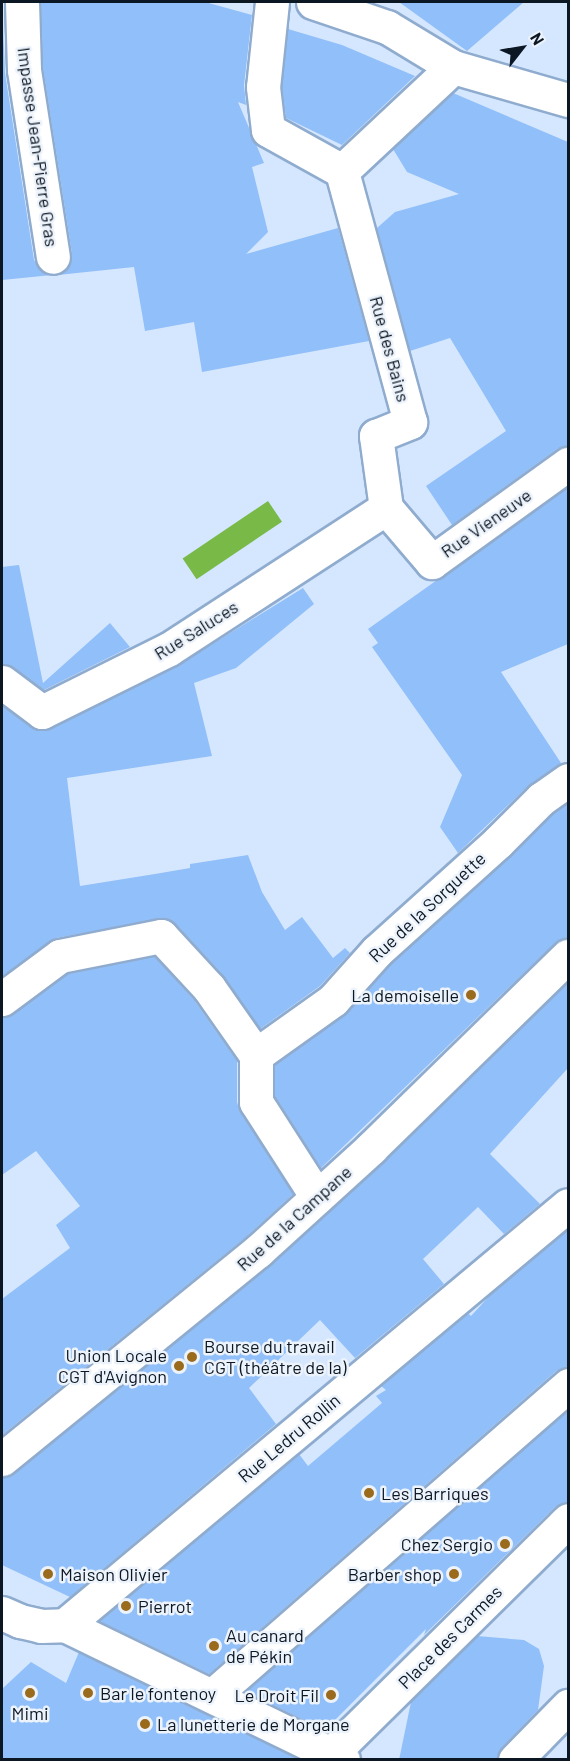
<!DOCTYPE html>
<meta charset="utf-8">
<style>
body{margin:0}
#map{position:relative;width:570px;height:1761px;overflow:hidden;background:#d5e7fe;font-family:Barlow,sans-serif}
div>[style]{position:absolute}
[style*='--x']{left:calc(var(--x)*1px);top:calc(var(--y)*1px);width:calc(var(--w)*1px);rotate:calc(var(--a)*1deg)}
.water>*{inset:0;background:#78b948;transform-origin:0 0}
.building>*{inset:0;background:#91bff9}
.roads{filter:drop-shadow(2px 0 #8faccf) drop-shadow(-2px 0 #8faccf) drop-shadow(0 2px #8faccf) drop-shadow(0 -2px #8faccf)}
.minor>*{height:33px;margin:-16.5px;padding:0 16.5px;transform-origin:16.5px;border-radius:16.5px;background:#fff}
.dots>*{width:16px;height:16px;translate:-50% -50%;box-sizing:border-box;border:3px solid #edf3fb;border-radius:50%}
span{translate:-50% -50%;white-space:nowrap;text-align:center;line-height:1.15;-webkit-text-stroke:5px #edf3fb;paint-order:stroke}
.street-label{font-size:18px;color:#0c1724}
.poi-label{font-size:18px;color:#0c1724}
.right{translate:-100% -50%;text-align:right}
.left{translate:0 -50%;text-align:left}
.frame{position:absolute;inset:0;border:3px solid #0c1724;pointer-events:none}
.north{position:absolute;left:492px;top:18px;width:60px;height:60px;-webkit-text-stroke:4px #edf3fb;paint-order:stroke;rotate:59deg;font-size:16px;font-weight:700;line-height:24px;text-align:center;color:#0c1724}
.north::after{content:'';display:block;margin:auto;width:21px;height:27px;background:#0c1724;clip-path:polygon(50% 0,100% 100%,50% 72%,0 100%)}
</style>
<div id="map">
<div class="water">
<i style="left:268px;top:501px;width:25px;height:103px;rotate:56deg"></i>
</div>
<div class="building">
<i style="clip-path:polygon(2px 2px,5px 73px,34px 260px,39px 269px,52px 275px,2px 280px)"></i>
<i style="clip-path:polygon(41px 2px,205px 2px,252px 15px,244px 85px,246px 105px,238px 102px,264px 163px,252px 167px,268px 232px,246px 254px,338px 228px,369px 341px,202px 372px,194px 322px,145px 331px,134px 267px,58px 275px,70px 264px,72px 254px,43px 68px)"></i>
<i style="clip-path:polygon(399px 2px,524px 2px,467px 51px)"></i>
<i style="clip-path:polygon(288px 29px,342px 45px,415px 76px,342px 145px,286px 118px,282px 87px)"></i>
<i style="clip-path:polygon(453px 93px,568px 142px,568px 446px,557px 449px,452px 525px,426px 486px,506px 431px,450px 338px,410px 351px,377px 228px,395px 212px,459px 194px,407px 172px,393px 149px)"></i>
<i style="clip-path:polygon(568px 487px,568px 644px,501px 672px,561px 763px,528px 786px,458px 853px,440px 827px,462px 775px,372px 647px,378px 643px,368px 629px)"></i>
<i style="clip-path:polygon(19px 565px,43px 683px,110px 623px,130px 647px,44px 690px,13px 667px,2px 664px,2px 567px)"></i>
<i style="clip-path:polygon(303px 588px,314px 604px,236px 668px,194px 683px,212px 756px,67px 778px,80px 886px,155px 874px,190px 868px,190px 864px,248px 855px,262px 892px,285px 930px,302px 917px,333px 958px,345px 948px,350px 953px,320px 986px,260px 1029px,223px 975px,175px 923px,166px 918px,56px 938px,2px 976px,2px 705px,31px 727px,41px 731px,50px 729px,177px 666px)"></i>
<i style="clip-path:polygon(568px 803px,568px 938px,555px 943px,321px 1168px,275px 1096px,275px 1065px,344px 1015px,390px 964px,511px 856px,553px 813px)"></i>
<i style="clip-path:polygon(154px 956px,194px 1000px,237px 1061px,237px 1102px,240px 1112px,293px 1194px,246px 1237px,2px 1435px,2px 1299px,70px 1248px,56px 1225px,80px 1206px,36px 1151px,2px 1175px,2px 1017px,13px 1014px,68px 974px)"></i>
<i style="clip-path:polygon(568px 982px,568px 1068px,490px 1154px,540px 1204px,504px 1234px,478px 1207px,423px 1259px,444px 1284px,355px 1358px,320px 1320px,249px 1388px,276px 1424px,70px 1597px,2px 1565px,2px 1477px,14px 1474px,271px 1265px,384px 1161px)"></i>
<i style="clip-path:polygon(568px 1229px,568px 1367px,556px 1371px,209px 1674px,99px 1621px,299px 1454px,308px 1466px,382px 1403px,376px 1396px,386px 1390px,381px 1386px,468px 1313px,471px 1316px,494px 1291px)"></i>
<i style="clip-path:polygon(568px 1409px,568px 1502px,555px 1507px,424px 1635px,426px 1629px,325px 1730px,245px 1692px)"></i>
<i style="clip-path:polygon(477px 1636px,524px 1640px,539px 1649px,544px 1666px,538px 1710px,502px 1747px,497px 1760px,399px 1760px,411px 1702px)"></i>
<i style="clip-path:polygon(79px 1652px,297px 1758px,2px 1760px,2px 1689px,31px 1662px,66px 1683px)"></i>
</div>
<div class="roads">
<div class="minor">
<i style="--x:22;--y:2;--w:68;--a:88.3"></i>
<i style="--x:24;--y:70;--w:189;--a:81.2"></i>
<i style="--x:272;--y:2;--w:85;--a:96"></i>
<i style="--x:263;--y:87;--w:43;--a:83.4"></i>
<i style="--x:268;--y:130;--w:85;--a:29"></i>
<i style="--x:313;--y:2;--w:78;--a:18.7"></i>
<i style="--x:387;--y:27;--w:77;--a:31.2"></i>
<i style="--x:453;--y:67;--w:120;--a:16"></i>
<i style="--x:386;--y:508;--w:73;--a:-97.9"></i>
<i style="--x:376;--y:436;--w:37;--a:-22"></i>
<i style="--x:410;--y:422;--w:260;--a:-105.2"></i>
<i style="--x:342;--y:171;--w:152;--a:-43.1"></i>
<i style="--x:386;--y:508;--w:71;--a:49.6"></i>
<i style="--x:432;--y:562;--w:168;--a:-35.8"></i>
<i style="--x:2;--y:682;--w:50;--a:36.9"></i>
<i style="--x:42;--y:712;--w:142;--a:-26.4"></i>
<i style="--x:169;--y:649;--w:259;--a:-33"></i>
<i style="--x:2;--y:999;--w:72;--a:-36.6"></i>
<i style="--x:60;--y:956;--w:103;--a:-11.2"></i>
<i style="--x:161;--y:936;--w:71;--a:47.3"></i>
<i style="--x:209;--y:988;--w:82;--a:55"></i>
<i style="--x:256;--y:1055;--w:47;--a:90"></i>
<i style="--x:256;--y:1102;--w:113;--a:57.3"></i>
<i style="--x:256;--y:1055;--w:95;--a:-35.5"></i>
<i style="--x:333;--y:1000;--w:66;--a:-48.1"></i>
<i style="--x:377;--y:951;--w:163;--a:-42"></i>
<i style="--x:498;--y:842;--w:61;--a:-45"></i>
<i style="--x:541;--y:799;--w:33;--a:-35"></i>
<i style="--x:2;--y:1459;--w:330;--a:-39.1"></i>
<i style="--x:258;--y:1251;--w:153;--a:-42.3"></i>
<i style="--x:371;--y:1148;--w:275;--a:-44.3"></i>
<i style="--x:2;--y:1613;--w:20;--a:24"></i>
<i style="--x:20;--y:1621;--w:22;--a:13"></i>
<i style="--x:41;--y:1626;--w:24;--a:-2"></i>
<i style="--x:65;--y:1625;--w:309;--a:25.9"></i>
<i style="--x:65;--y:1625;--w:655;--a:-39.86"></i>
<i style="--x:212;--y:1696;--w:473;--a:-41.1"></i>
<i style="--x:331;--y:1754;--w:333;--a:-44.6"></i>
<i style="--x:515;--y:1760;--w:76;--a:-45.5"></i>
</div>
</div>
<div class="dots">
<i style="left:471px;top:995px;background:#9a6a1d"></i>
<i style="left:192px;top:1357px;background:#9a6a1d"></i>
<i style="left:179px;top:1366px;background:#9a6a1d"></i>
<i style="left:369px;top:1493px;background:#9a6a1d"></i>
<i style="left:505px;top:1544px;background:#9a6a1d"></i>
<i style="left:48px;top:1574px;background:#9a6a1d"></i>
<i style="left:454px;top:1574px;background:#9a6a1d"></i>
<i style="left:126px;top:1606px;background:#9a6a1d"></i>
<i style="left:214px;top:1646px;background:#9a6a1d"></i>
<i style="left:30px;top:1693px;background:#9a6a1d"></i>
<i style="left:88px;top:1693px;background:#9a6a1d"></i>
<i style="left:331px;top:1695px;background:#9a6a1d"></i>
<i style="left:145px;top:1724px;background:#9a6a1d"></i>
</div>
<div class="street-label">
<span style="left:38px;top:147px;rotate:82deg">Impasse Jean-Pierre Gras</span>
<span style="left:390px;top:349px;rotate:75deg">Rue des Bains</span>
<span style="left:486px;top:523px;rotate:-35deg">Rue Vieneuve</span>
<span style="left:196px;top:630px;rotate:-32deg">Rue Saluces</span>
<span style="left:427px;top:907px;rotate:-43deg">Rue de la Sorguette</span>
<span style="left:294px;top:1218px;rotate:-42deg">Rue de la Campane</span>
<span style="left:289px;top:1438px;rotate:-40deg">Rue Ledru Rollin</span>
<span style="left:450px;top:1637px;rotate:-45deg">Place des Carmes</span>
</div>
<div class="poi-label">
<span class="right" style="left:459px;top:995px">La demoiselle</span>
<span class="left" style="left:204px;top:1357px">Bourse du travail<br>CGT (théâtre de la)</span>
<span class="right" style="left:167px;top:1366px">Union Locale<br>CGT d'Avignon</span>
<span class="left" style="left:381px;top:1493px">Les Barriques</span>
<span class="right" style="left:493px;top:1544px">Chez Sergio</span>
<span class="left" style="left:60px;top:1574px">Maison Olivier</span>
<span class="right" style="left:442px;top:1574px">Barber shop</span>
<span class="left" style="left:138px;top:1606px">Pierrot</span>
<span class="left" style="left:226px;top:1646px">Au canard<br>de Pékin</span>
<span class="left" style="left:100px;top:1693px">Bar le fontenoy</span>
<span class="right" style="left:319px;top:1695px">Le Droit Fil</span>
<span style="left:30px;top:1713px">Mimi</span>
<span class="left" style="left:157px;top:1724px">La lunetterie de Morgane</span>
</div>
<div class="frame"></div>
<div class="north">N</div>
</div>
